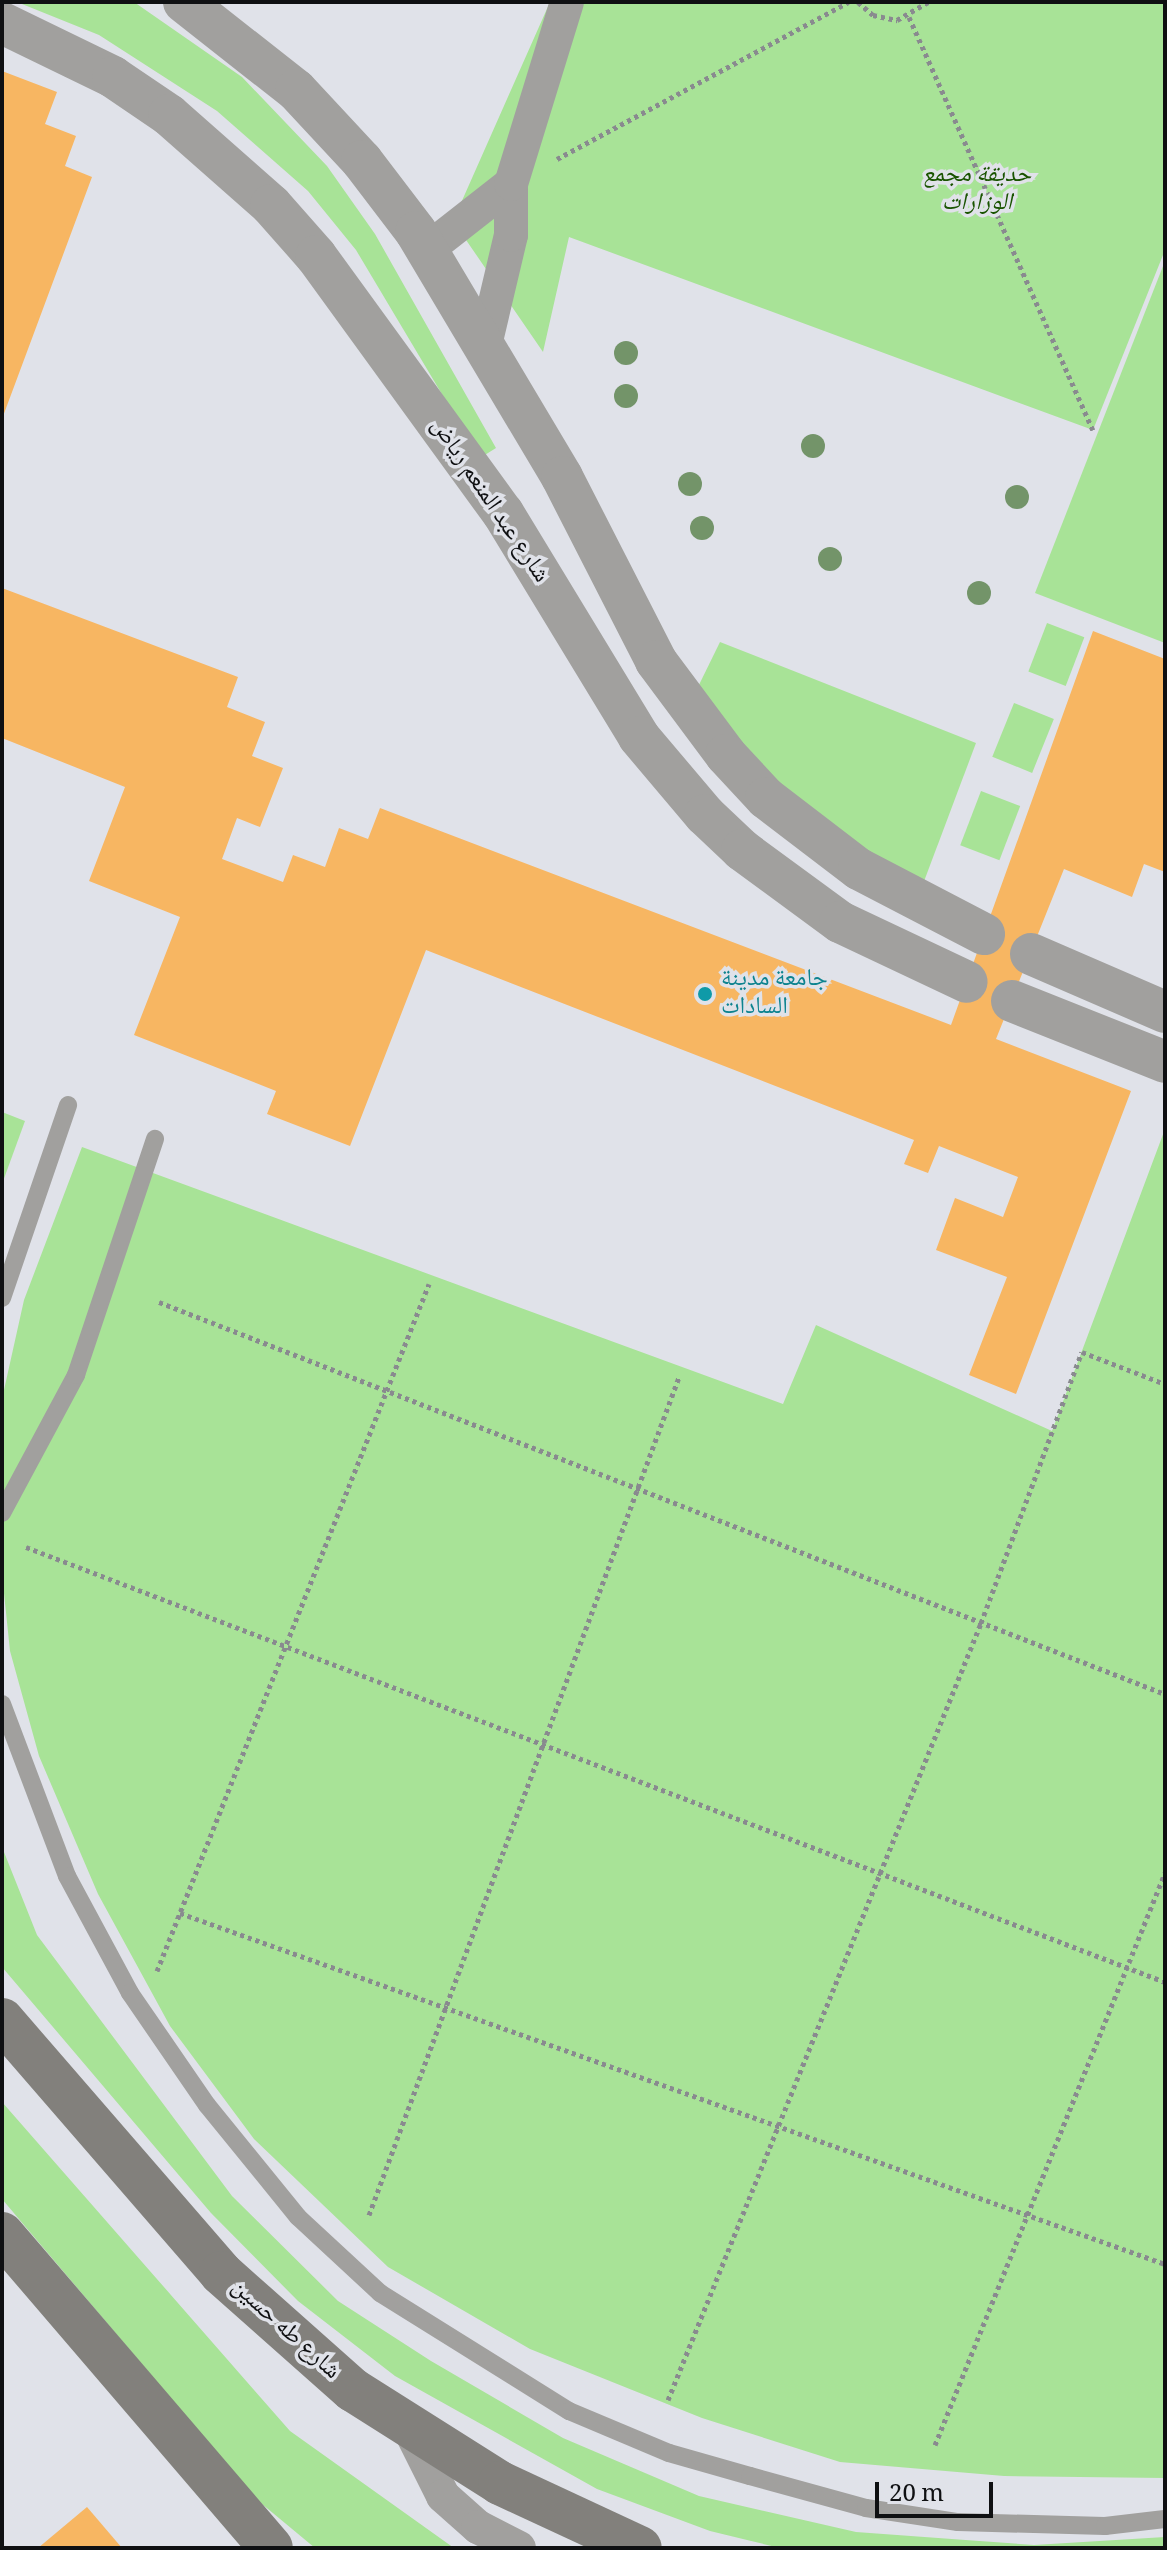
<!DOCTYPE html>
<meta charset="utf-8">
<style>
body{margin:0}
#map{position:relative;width:1167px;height:2550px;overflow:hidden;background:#e0e2e9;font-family:Georgia,"Noto Naskh Arabic",serif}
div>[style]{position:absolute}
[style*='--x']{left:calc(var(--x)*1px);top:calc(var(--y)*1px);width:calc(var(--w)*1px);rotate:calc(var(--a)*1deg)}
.green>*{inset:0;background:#a8e397;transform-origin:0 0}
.building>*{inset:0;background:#f7b662}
.path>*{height:5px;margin-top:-2.5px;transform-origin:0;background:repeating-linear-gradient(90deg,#898a8f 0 4px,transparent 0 8px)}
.service>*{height:18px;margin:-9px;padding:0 9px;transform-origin:9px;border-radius:9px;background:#a1a09e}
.minor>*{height:34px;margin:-17px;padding:0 17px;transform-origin:17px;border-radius:17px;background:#a1a09e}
.tertiary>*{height:42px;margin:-21px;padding:0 21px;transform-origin:21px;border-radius:21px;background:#a1a09e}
.secondary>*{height:44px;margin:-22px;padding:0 22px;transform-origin:22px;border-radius:22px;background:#82807c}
.trees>*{width:24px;height:24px;margin:-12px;border-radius:50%;background:#739469}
.dots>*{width:22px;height:22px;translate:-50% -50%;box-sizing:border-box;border:4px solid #e0e2e9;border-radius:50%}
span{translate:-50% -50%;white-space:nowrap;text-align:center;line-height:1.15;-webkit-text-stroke:7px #e0e2e9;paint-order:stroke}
.park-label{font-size:24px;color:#195400;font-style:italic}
.street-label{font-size:24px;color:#0f1012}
.culture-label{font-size:24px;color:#0d838f}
.left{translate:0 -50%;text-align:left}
.frame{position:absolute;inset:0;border:4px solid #0f1012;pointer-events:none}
.scale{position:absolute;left:875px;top:2482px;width:118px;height:36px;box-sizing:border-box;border:4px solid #0f1012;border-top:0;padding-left:10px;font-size:24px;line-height:28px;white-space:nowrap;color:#0f1012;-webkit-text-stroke:6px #e0e2e9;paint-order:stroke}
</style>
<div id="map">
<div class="green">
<i style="clip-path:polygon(17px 2px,134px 2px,242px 77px,327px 166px,375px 234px,496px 448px,480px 458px,356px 250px,308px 191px,217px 111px,99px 35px)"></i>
<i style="clip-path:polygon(550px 2px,1165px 2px,1165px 250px,1093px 430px,569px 237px,543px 352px,453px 221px)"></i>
<i style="clip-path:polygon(1165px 261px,1165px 643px,1035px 593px)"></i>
<i style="left:1047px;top:623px;width:40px;height:52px;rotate:21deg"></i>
<i style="clip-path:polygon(720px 642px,976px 743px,923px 884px,823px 830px,695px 693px)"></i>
<i style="left:1014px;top:703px;width:43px;height:58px;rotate:22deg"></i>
<i style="left:981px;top:791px;width:42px;height:58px;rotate:21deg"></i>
<i style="clip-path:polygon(2px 1112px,25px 1121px,2px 1184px)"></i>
<i style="clip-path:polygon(1165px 1129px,1165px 2478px,1004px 2476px,840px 2462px,702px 2418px,530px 2349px,388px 2267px,254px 2139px,170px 2026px,98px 1894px,39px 1756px,10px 1651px,2px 1574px,2px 1399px,24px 1300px,82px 1147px,783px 1404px,816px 1325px,1052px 1431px)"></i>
<i style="clip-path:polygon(2px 1847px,37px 1935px,232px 2196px,338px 2301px,431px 2361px,563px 2438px,699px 2496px,856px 2532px,1034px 2545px,1165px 2537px,1165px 2548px,780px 2548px,710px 2531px,597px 2489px,395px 2376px,298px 2301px,211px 2213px,2px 1967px)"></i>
<i style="clip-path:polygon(2px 2102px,290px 2431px,454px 2548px,315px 2548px,256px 2499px,2px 2199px)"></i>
</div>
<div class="building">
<i style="clip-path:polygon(2px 71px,57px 92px,45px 124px,76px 136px,65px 166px,92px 177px,2px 419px)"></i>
<i style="clip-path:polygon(2px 588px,238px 677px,227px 707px,265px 722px,252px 756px,283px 768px,260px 827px,237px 818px,222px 859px,283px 882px,293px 855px,325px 867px,339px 828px,368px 839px,380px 808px,951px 1025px,1093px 631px,1165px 659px,1165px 872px,1144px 864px,1132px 897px,1064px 869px,996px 1039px,1131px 1091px,1016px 1394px,969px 1375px,1007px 1277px,936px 1250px,955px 1198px,1003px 1217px,1018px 1177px,939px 1146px,928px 1173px,904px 1164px,914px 1140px,426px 950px,350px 1146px,267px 1114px,276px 1091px,134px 1035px,180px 917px,89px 881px,125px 787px,2px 738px)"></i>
<i style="clip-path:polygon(87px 2507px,122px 2548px,38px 2548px)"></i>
</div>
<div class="path">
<i style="--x:858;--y:2;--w:20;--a:41"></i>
<i style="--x:873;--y:15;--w:25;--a:12"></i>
<i style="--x:897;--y:20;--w:36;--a:-30"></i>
<i style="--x:909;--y:17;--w:452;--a:66"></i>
<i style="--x:557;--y:159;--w:331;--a:-28.3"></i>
<i style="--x:159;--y:1302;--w:1080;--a:21.29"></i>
<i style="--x:26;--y:1547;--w:1219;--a:20.9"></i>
<i style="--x:180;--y:1913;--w:1046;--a:19.61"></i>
<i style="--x:157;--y:1971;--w:739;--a:-68.4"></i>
<i style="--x:369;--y:2215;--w:894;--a:-69.7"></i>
<i style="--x:668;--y:2400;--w:838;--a:-68.06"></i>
<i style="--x:981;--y:1623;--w:289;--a:-69.6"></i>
<i style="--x:1082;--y:1352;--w:89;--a:21.1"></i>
<i style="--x:935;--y:2445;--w:617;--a:-68.1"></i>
</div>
<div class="service">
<i style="--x:2;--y:1298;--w:204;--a:-71.1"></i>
<i style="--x:2;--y:1513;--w:157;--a:-61.8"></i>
<i style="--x:76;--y:1375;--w:249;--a:-71.5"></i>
<i style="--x:2;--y:1704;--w:184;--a:69.3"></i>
<i style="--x:67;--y:1876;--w:133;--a:61.7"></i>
<i style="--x:130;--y:1993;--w:136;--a:55.5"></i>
<i style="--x:207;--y:2105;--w:144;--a:50.9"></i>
<i style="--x:298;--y:2217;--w:112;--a:42.8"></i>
<i style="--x:380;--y:2293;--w:223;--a:32"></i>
<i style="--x:569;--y:2411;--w:108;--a:22.8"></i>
<i style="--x:669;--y:2453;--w:84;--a:15.9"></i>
<i style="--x:750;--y:2476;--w:120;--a:15.4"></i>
<i style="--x:866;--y:2508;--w:93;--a:8.7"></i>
<i style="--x:958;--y:2522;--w:147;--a:1.6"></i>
<i style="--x:1105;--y:2526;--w:60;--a:-6.7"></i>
</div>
<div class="minor">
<i style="--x:428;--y:249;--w:105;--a:-38.1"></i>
<i style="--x:485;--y:345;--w:113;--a:-76.7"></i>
<i style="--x:511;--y:235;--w:51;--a:-90"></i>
<i style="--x:511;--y:184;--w:190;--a:-72.9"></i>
<i style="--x:409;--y:2428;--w:76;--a:63.4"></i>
<i style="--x:443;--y:2496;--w:47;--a:41.5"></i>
<i style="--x:478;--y:2527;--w:46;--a:27.1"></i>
</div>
<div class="tertiary">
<i style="--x:184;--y:2;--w:142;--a:38.2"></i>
<i style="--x:296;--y:90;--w:97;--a:47.1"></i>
<i style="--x:362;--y:161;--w:89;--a:52.7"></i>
<i style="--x:416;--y:232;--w:285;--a:59.2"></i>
<i style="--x:562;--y:477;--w:207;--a:62.9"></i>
<i style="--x:656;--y:661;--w:117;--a:53.3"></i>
<i style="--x:726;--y:755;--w:59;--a:47.1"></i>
<i style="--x:766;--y:798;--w:117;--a:37.4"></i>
<i style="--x:859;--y:869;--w:141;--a:27.5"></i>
<i style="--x:2;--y:23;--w:123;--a:25.9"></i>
<i style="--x:113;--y:77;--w:68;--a:34.2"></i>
<i style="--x:169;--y:115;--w:136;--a:41.4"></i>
<i style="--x:271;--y:205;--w:68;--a:48.6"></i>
<i style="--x:316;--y:256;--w:318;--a:54"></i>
<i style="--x:503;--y:513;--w:262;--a:58.7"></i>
<i style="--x:639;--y:737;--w:102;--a:49.8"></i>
<i style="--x:705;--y:815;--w:51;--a:43.4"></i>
<i style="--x:742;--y:850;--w:122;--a:36.3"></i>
<i style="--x:840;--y:922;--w:140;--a:25.3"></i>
<i style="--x:1031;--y:954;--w:146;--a:23.4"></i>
<i style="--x:1012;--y:1001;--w:165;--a:21.7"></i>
</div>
<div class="secondary">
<i style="--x:2;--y:2020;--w:335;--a:49.1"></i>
<i style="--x:221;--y:2273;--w:176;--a:41.6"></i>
<i style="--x:353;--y:2390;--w:174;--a:32.3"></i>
<i style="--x:500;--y:2483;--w:154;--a:24.9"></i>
<i style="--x:2;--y:2234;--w:413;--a:49.4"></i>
</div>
<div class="trees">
<i style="left:626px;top:353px"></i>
<i style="left:626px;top:396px"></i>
<i style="left:813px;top:446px"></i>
<i style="left:690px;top:484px"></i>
<i style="left:1017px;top:497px"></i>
<i style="left:702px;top:528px"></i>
<i style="left:830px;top:559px"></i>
<i style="left:979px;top:593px"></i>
</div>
<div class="dots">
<i style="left:705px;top:994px;background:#0f9aa8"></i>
</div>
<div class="park-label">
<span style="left:977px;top:190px">حديقة مجمع<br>الوزارات</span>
</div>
<div class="street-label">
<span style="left:489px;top:501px;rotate:56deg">شارع عبد المنعم رياض</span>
<span style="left:285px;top:2330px;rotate:42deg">شارع طه حسين</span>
</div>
<div class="culture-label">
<span class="left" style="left:721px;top:994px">جامعة مدينة<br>السادات</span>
</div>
<div class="frame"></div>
<div class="scale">20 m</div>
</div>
